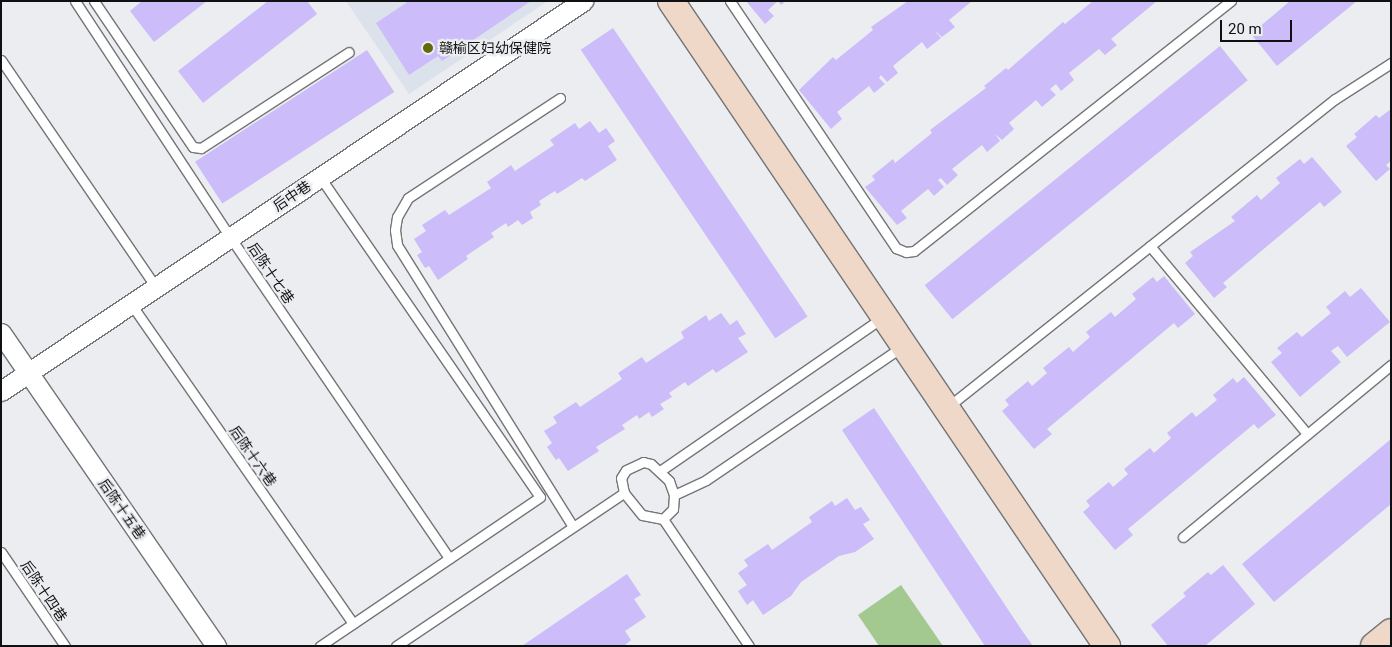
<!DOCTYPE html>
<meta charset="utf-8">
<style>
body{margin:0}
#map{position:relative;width:1392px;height:647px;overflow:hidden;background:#ecedf0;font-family:Roboto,"Noto Sans SC",sans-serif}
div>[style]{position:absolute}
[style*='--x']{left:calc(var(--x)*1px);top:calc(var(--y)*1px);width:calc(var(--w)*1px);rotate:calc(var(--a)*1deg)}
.built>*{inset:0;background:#dce2eb}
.green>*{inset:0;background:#a3c890}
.building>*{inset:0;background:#ccbcf9;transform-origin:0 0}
.roads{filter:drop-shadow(1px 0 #737577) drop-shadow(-1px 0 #737577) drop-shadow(0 1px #737577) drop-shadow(0 -1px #737577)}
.lane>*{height:9px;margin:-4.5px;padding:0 4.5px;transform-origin:4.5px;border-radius:4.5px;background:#fff}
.street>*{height:19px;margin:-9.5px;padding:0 9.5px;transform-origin:9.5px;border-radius:9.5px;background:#fff}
.secondary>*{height:26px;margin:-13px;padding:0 13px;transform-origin:13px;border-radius:13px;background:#f0d8c9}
.dots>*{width:14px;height:14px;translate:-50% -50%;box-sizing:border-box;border:2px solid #ecedf0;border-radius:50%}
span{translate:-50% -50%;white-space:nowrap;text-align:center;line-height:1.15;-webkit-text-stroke:4.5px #ecedf0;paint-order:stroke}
.poi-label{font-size:14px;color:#0f1011}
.left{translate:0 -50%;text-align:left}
.street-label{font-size:14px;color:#0f1011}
.frame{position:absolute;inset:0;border:2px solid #0f1011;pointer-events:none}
.scale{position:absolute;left:1220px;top:20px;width:72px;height:22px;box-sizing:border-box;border:2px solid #0f1011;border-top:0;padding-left:6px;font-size:15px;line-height:18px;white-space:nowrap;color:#0f1011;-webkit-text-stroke:4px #ecedf0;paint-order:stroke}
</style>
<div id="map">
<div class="built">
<i style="clip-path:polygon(346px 1px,548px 1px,409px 94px)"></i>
</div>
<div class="green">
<i style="clip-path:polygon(901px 585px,943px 646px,879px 646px,858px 615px)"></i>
</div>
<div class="building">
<i style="clip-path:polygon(142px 1px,207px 1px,154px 42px,130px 11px)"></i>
<i style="clip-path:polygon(268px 1px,307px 1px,317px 14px,203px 103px,178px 71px)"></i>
<i style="clip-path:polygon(409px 1px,531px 1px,442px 61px,438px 56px,409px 75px,376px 23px)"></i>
<i style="clip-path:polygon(746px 1px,786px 1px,781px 5px,778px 1px,768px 10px,774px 16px,765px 24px)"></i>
<i style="clip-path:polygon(908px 1px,972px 1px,949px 20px,955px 27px,942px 37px,935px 31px,941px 38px,927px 49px,922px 42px,893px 66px,898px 73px,887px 82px,881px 75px,879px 78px,885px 84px,874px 93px,869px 86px,837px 112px,842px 119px,831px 129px,799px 90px,833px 57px,836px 60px,873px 30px,871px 27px)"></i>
<i style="clip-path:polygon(1093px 1px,1157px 1px,1111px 39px,1117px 45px,1105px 55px,1099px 49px,1069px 73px,1074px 80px,1061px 91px,1056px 84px,1050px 89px,1056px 95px,1042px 107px,1036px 100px,1009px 123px,1014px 129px,1002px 140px,995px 134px,1000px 141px,987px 152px,982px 145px,952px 169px,958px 175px,947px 185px,941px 178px,938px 180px,944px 187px,934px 196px,928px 189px,901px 211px,907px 218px,897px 225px,865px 187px,875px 180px,872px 176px,893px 159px,895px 163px,932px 133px,930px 130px,986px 88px,984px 86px,1006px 68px,1008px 70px,1063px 22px,1065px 24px)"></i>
<i style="clip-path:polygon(1290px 1px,1357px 1px,1277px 66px,1251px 34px)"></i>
<i style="left:613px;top:28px;width:348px;height:39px;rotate:56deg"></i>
<i style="left:1220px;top:46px;width:44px;height:380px;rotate:51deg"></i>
<i style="left:367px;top:50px;width:50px;height:205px;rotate:57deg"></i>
<i style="clip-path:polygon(1391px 109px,1391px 161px,1386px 165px,1390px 169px,1376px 181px,1346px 146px,1357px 137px,1354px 134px,1376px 115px,1379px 118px)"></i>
<i style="clip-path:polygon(590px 121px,599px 133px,606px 128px,615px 141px,608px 146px,617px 160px,585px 181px,582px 178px,557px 194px,555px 191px,539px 201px,541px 205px,530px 212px,533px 218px,522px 225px,518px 220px,508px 227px,506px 223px,491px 233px,494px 237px,466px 256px,468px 259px,438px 280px,429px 266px,425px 268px,417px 255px,422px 252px,414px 239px,426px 231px,422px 225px,445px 210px,449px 215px,491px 188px,487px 182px,511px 165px,515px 171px,554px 145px,550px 140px,575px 123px,579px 129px)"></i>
<i style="clip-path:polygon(1312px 157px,1342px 192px,1324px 207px,1320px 202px,1223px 283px,1227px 287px,1214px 298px,1185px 263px,1193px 256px,1190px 252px,1235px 221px,1231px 217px,1257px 195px,1261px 200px,1280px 183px,1276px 178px,1300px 159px,1304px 164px)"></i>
<i style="clip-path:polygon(1164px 276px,1195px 314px,1178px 328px,1174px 323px,1047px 429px,1052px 434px,1034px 449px,1002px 411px,1009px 405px,1005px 400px,1028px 381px,1032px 386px,1047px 373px,1043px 368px,1069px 347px,1073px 352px,1090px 337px,1086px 332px,1111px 312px,1115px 317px,1136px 299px,1132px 294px,1153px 277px,1157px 282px)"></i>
<i style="clip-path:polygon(1361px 288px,1390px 322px,1347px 357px,1338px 346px,1331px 351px,1341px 362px,1300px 397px,1271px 362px,1282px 353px,1277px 348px,1297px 332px,1302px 337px,1331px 313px,1326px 307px,1345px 291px,1350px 297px)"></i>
<i style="clip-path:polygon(721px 313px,730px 325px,737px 320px,746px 334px,738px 338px,748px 352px,716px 373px,713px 369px,688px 386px,685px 382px,669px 393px,672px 397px,660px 404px,664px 409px,652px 417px,649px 412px,639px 419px,637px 415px,622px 425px,625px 429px,596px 447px,599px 451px,568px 471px,559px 458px,556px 460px,547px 447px,552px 443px,544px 431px,557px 423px,553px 417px,576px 402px,580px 407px,622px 379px,618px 373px,642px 357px,646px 363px,684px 338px,681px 332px,706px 315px,709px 321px)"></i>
<i style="clip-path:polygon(1244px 377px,1276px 415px,1258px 429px,1254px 424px,1128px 529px,1133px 535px,1115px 550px,1083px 512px,1090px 506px,1086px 501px,1109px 482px,1113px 487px,1128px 474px,1124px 469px,1150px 448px,1154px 453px,1171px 438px,1167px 433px,1192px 412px,1196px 417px,1217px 400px,1213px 395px,1233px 378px,1237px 383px)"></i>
<i style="clip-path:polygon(874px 408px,1021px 629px,1033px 646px,985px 646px,842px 430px)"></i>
<i style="clip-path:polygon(1391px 439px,1391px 504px,1274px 602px,1242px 564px)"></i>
<i style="clip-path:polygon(847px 498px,855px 510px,861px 507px,870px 520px,863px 524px,874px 539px,855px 552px,839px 556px,801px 582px,791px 596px,763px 615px,753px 600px,747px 605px,738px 591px,747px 585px,738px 573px,748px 566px,744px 560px,768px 544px,772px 550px,812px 522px,809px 517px,832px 501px,835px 506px)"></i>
<i style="clip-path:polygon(1223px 565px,1255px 604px,1205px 646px,1168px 646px,1151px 625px,1186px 596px,1183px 593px,1208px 572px,1211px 575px)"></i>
<i style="clip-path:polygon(627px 574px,641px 595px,634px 599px,646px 617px,625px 631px,631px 640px,624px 646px,522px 646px)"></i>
</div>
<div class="roads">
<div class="lane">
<i style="--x:75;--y:1;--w:282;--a:56.7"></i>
<i style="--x:230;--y:237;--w:389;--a:55.7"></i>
<i style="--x:94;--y:1;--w:176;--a:55.9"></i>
<i style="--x:193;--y:147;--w:8;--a:7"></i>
<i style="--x:201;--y:148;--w:176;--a:-33"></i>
<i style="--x:730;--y:1;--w:298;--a:56.1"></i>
<i style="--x:896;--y:248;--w:11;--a:22"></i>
<i style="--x:906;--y:252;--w:8;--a:-7"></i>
<i style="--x:914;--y:251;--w:404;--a:-38.3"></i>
<i style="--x:1;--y:60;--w:275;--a:55.7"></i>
<i style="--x:560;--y:98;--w:182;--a:146.7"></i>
<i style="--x:408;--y:198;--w:22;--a:120"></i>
<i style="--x:397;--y:217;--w:13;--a:99"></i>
<i style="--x:395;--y:230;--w:15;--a:82"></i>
<i style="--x:397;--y:245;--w:332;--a:58"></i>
<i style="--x:320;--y:177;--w:388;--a:55.5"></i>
<i style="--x:540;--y:497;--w:266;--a:145.9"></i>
<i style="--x:1150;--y:246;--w:245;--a:50.1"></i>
<i style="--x:131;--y:304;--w:389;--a:55.2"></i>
<i style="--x:949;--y:406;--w:493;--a:-38.5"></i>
<i style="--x:1335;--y:99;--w:67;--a:-32.7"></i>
<i style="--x:643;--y:462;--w:8;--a:14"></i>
<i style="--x:651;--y:464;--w:25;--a:43"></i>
<i style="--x:669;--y:481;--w:15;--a:70"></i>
<i style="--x:674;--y:495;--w:14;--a:94"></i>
<i style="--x:673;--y:509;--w:14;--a:135"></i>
<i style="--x:663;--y:519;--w:21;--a:-169"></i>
<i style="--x:642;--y:515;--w:28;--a:-129"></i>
<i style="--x:624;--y:493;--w:15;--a:-101"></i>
<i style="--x:621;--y:478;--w:9;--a:-58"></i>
<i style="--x:626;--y:470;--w:19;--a:-25"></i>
<i style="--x:660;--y:471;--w:270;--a:-34.6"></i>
<i style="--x:674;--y:495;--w:35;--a:-25"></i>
<i style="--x:706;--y:480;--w:237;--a:-34.2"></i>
<i style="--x:663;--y:519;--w:153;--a:55.9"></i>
<i style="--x:1183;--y:537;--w:270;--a:-39.6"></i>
<i style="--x:1;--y:552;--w:114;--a:55.8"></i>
<i style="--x:396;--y:646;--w:275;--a:-33.9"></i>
</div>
<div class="street">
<i style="--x:1;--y:333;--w:380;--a:55.5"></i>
<i style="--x:1;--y:391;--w:701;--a:-33.83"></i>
</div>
<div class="secondary">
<i style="--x:671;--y:1;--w:779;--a:55.94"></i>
<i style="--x:1374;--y:646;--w:22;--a:-39"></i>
</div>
</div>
<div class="dots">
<i style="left:428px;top:48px;background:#626a0d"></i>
</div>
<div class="poi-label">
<span class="left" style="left:439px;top:48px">赣榆区妇幼保健院</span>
</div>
<div class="street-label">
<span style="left:292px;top:196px;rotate:-34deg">后中巷</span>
<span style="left:271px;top:273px;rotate:56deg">后陈十七巷</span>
<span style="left:253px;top:456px;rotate:55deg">后陈十六巷</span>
<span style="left:122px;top:509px;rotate:55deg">后陈十五巷</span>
<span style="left:44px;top:591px;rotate:56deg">后陈十四巷</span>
</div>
<div class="frame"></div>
<div class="scale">20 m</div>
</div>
